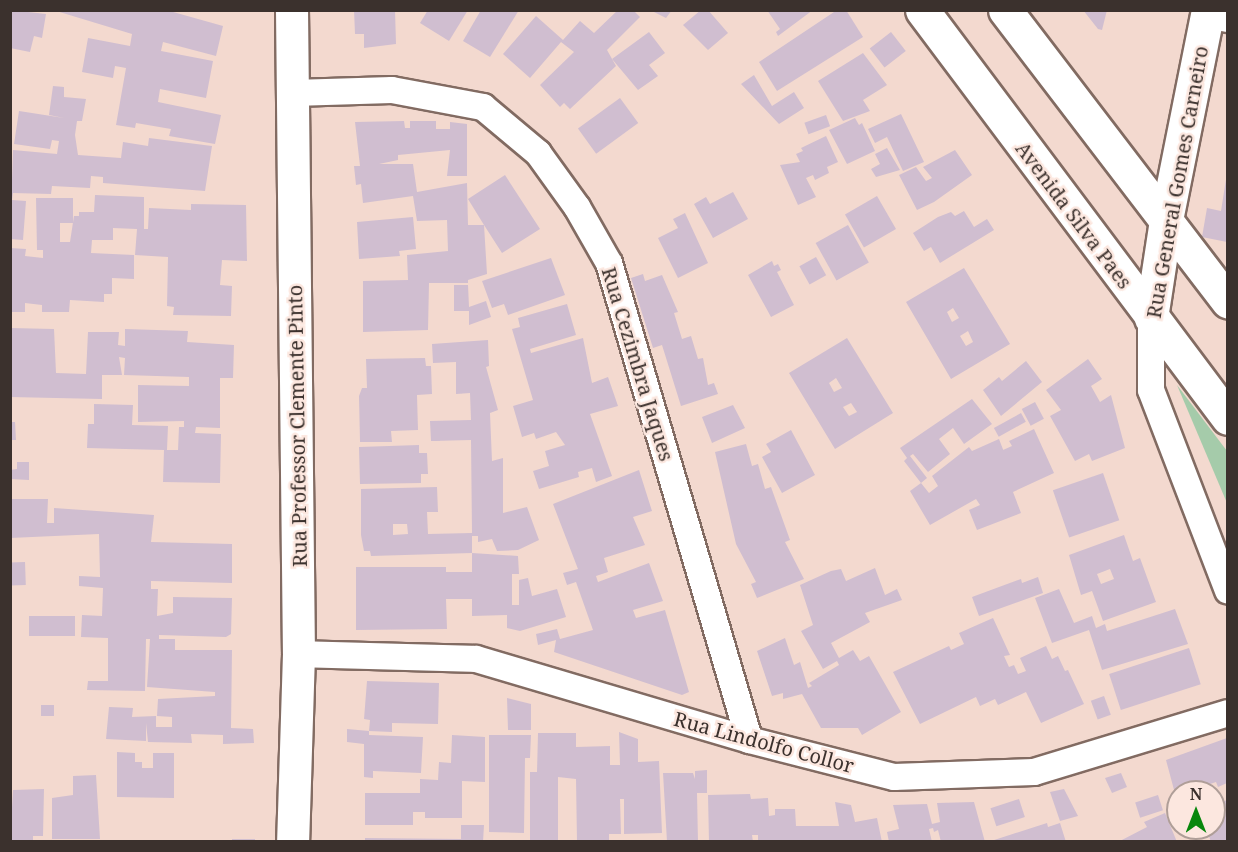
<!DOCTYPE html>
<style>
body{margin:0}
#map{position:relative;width:1238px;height:852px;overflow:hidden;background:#f3d9cf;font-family:"Noto Serif",serif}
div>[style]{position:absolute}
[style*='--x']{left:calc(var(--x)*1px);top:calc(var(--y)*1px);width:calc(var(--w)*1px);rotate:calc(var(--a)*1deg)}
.green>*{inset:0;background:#a5cbaa}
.building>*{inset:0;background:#d0bed0;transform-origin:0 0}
.roads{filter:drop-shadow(2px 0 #826b62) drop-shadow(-2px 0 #826b62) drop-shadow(0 2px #826b62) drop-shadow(0 -2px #826b62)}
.minor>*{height:26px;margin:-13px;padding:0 13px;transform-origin:13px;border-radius:13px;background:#fff}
.tertiary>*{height:32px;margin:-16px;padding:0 16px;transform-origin:16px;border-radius:16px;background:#fff}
.secondary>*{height:33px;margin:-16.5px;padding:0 16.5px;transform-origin:16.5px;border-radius:16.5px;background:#fff}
span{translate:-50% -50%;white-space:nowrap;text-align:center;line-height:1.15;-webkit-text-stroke:5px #fce7df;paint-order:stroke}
.street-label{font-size:20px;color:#3b312d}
.frame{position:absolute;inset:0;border:12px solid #3b312d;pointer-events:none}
.north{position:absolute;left:1166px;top:780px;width:60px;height:60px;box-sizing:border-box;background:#fce7df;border:2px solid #af9e98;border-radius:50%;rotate:0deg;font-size:16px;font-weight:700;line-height:24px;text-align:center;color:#3b312d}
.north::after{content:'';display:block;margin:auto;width:21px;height:27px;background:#08870c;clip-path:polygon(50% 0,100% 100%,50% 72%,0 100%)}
</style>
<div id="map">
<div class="green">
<i style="clip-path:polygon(1177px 385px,1227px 451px,1227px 503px)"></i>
</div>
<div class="building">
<i style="clip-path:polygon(10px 10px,46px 14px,42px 38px,34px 36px,30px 52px,10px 48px)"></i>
<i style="clip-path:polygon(53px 10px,166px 10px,223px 26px,216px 56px,163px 42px,161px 51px,213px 61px,206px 98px,160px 89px,158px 102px,221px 115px,215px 144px,169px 136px,171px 129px,136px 123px,135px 128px,116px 125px,126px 68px,115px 66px,113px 78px,82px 72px,88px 38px,130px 46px,132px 34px)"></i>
<i style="clip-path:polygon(354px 10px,395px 10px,396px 44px,364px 48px,364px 34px,355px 34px)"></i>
<i style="clip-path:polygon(428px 10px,468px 10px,449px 41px,420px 23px)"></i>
<i style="clip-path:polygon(481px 10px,519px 10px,490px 57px,463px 41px)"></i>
<i style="clip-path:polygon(618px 10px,633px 10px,640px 17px,607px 50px,616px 66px,570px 109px,564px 103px,560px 107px,540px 85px,574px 52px,561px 42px,530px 78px,503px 54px,536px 16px,563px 40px,580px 21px,594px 33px)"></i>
<i style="clip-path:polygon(650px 10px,672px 10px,666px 18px)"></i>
<i style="clip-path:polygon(701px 10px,708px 10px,728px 33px,708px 50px,683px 25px)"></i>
<i style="clip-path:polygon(767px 10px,813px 10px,778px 36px,776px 32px,780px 29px)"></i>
<i style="clip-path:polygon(837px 10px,846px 10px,863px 37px,777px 91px,759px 62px)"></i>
<i style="clip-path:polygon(1083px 10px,1107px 10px,1102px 30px,1098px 29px)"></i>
<i style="clip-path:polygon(649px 32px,665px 53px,649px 65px,658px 76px,638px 90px,612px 59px)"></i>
<i style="left:891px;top:32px;width:24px;height:27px;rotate:52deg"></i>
<i style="clip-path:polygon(863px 53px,887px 85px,863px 100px,870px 111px,843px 121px,818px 81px)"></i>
<i style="clip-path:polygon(754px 75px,772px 106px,794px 92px,804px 108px,779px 124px,741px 84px)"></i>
<i style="clip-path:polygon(53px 86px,64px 87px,64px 97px,86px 99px,82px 121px,77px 121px,75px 135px,78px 155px,121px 158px,123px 142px,148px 146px,149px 138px,212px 146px,205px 191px,103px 183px,103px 177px,91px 176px,90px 188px,52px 186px,51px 194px,13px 193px,12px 200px,26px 201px,23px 240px,10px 239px,13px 150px,57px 154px,59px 141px,52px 140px,50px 149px,14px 144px,19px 111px,64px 118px,49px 115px)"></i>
<i style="left:620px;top:98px;width:31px;height:52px;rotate:54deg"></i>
<i style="clip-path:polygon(901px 114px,924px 162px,903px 171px,887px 137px,875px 143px,868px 129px)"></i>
<i style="left:826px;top:115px;width:12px;height:23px;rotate:70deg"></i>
<i style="clip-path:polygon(855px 118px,859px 125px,862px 123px,875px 151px,847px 164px,829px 130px)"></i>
<i style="clip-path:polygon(404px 121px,405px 128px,410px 128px,410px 121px,436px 121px,436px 129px,450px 129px,450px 122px,467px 124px,467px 176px,447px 176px,450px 150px,398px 155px,398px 160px,379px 164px,413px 164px,417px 192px,467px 183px,468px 225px,484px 225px,468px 199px,505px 175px,540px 229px,502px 253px,484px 225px,487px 274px,468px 280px,468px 283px,429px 283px,428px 330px,363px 332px,363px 281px,408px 280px,407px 255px,448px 251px,447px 220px,417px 221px,413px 196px,363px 203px,361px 184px,356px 185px,354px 166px,360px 166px,355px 122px)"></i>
<i style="clip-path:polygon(826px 136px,838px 162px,827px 167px,829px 173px,815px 180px,813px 175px,806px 178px,816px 197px,798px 205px,780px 165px,800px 162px,796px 154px,803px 151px,801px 148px)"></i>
<i style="clip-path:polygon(887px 148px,900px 170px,876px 177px,871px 169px,880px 164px,875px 154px)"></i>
<i style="clip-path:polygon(955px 150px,972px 175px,934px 202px,917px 210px,899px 175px,916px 167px,926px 181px,932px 178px,923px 167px)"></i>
<i style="clip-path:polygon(1227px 173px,1227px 242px,1202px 237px,1207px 208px,1221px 211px)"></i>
<i style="clip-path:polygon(733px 192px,748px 219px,713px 238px,694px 204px,706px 197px,710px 204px)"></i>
<i style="clip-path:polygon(95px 195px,144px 197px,144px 229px,148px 229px,149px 208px,191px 210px,191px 204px,246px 205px,247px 261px,222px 260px,220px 285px,232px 286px,231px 316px,173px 315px,174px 307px,167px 306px,168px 257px,135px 255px,137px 229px,113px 228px,113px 240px,92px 240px,91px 253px,134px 255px,134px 279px,112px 278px,112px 294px,104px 294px,104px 302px,70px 300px,69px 312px,42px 312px,42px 305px,25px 303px,25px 312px,10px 312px,10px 248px,26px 249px,25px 256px,43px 258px,43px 250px,37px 250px,36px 198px,73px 198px,73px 223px,60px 223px,60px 242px,70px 242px,74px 216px,79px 216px,79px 212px,94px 212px)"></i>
<i style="left:877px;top:196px;width:38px;height:37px;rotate:60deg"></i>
<i style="clip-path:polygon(964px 211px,974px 227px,987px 219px,994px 230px,940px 263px,931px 247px,924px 251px,913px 233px,938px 217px,951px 212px,955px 216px)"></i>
<i style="clip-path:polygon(685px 213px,708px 263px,678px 278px,658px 238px,678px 228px,673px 219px)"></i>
<i style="clip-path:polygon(413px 217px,416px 249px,399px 251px,400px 256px,359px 259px,357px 222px)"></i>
<i style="left:848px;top:225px;width:43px;height:37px;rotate:61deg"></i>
<i style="left:816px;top:257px;width:21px;height:19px;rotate:61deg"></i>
<i style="clip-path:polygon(551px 258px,565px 295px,508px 315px,504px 304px,492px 308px,482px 281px)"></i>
<i style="clip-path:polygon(772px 261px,774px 266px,778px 264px,781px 270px,777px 272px,794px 305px,771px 317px,748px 275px)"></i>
<i style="clip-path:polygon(evenodd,964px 268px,1010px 344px,951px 379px,906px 302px,964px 268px,953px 308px,959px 318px,952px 322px,947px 312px,953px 308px,964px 268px,968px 331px,973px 342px,966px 346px,960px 336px,968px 331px)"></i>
<i style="clip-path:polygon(643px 274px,645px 281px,662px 275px,678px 312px,674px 313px,682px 339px,691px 336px,698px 359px,703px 358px,708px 385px,714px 383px,718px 394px,681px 406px,662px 345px,653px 348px,631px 278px)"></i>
<i style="clip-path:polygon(454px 285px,468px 285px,469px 307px,486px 301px,491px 317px,469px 325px,469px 311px,454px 311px)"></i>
<i style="clip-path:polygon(567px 304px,576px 335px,530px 349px,531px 353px,583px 338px,592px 383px,608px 377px,618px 406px,590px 414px,612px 476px,596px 482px,592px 468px,578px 472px,579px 477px,539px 489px,533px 471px,549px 466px,545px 451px,565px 445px,556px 432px,536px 439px,534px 433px,522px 437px,513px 406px,533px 400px,512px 329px,520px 327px,518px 318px)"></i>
<i style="clip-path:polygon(10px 328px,54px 329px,56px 373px,86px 374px,88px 332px,119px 332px,118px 345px,125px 346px,125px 329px,188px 331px,187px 342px,234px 345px,233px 378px,220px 378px,220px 428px,196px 427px,195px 433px,221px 434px,220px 483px,163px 482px,164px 450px,87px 448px,88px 424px,94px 424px,94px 404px,133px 405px,132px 425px,168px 426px,167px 450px,178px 450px,179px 427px,184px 427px,184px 421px,138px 422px,138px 385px,189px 386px,189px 377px,124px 375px,125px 358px,119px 357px,122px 375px,102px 375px,102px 399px,10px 397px)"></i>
<i style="clip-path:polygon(evenodd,847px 338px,893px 413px,835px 449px,789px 373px,847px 338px,836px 378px,842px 388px,834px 392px,829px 383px,836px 378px,847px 338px,851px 403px,857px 412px,849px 416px,843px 407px,851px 403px)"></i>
<i style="clip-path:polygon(evenodd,488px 340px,489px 366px,486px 367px,498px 410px,490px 413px,492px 461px,503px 458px,503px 513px,527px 507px,539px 540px,518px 550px,497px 551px,492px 539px,478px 542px,478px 536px,472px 536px,472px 553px,371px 556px,370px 551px,364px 551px,361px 535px,361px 489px,437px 487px,438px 512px,427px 512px,428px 534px,472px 533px,471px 440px,431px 441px,430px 421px,471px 420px,470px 393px,456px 394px,456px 362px,433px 363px,432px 344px,488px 340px,393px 524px,407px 524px,408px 534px,393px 535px,393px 524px)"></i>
<i style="clip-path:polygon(425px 358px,426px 366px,431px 366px,432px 394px,417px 395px,418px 430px,391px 431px,392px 442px,360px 442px,359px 396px,362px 388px,367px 388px,366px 359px)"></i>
<i style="clip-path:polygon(1088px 359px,1102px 379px,1091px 386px,1100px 402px,1111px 395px,1125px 448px,1092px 461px,1089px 454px,1075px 461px,1050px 416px,1061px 410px,1046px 390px)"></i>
<i style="clip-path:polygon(1026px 361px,1042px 382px,1001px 416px,983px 390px,999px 377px,1002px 381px)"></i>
<i style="clip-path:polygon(972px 399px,992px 424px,964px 444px,953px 428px,939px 439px,950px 454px,928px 472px,913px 454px,910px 456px,927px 478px,921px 483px,929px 493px,938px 486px,932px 476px,969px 447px,972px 451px,999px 439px,1009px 465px,1003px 450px,1012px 446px,1009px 441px,1034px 429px,1054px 473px,1013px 492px,1021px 513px,977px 530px,969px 510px,980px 505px,976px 499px,930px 525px,910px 491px,921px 483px,904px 461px,907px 458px,900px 448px)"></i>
<i style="left:1035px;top:402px;width:19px;height:15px;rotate:62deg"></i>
<i style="clip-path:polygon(733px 405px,745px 428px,712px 443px,702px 417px)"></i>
<i style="left:1021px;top:413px;width:10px;height:31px;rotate:61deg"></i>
<i style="clip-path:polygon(10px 422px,15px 422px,16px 440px,10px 440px)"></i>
<i style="clip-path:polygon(791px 430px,815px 475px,782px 493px,762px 457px,771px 452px,766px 444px)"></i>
<i style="clip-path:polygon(746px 444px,752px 466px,758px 464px,765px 489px,771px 487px,790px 540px,785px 542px,804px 579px,757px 598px,751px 584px,756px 582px,736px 544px,715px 452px)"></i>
<i style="clip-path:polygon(419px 445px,419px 453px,427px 453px,428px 474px,421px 474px,421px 483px,360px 484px,359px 447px)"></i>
<i style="clip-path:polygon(17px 462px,29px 462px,29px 480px,10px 479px,10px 470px,17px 469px)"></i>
<i style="clip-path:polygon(639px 470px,652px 511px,633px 517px,645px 545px,604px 558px,608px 572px,596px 576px,598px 582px,649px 563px,663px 601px,633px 610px,636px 618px,665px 610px,689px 692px,682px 695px,554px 652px,556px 640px,538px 645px,536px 634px,557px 629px,560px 639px,593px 630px,576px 582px,567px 585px,563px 573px,578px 569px,553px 504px)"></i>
<i style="left:1103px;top:473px;width:50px;height:53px;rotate:71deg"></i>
<i style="clip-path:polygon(10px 499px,48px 499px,47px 523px,54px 523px,54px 508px,154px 515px,151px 542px,232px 544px,232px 583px,151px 581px,151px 589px,158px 589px,157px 616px,173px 613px,173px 597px,232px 598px,231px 634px,226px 637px,159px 635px,159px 639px,175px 639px,175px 650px,232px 650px,231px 728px,253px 729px,254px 743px,223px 744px,223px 735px,191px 734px,192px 743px,148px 742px,146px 723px,146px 741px,106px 739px,109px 707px,133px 708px,132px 717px,156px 716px,156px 727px,172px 727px,172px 717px,157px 716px,158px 699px,215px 696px,215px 692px,147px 687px,150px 639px,146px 639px,145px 691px,87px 690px,88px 681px,108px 681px,108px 638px,81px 637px,82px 615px,102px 616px,103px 588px,79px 586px,79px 576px,100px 577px,99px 534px,10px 538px)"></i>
<i style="clip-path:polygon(evenodd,1124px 535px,1133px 561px,1140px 558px,1156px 602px,1103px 621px,1092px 591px,1081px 595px,1069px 555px,1124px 535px,1110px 569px,1114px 579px,1101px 584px,1097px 574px,1110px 569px)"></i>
<i style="clip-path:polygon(472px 553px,518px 556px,519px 574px,512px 574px,512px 605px,519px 605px,519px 580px,528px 578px,532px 596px,557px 589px,566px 617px,520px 631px,507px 628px,507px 615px,472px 616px,472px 599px,446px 599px,447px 629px,356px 630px,356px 567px,446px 567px,446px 572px,472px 572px)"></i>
<i style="left:25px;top:562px;width:23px;height:15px;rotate:88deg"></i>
<i style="clip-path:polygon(875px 568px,885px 595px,897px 589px,902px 600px,865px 613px,870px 622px,831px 643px,839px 658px,853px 650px,860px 661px,869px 656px,901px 712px,862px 735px,858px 728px,821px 728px,802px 694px,783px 699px,783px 693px,772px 696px,757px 651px,785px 638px,794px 665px,800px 662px,808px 688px,812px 686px,809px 683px,839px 665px,837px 661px,823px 669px,801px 631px,813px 625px,800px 585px,831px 571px,841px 569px,846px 581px)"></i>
<i style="clip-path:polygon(1038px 577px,1043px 593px,979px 616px,972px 597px,1021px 579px,1022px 583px)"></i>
<i style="clip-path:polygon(1059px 589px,1074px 623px,1092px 616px,1096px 628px,1105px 624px,1107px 631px,1175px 609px,1188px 644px,1102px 670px,1089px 630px,1052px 643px,1035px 598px)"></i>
<i style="left:29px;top:616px;width:46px;height:20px"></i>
<i style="clip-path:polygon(993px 618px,1010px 655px,1004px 656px,1009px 667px,1014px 665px,1018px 674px,1026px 671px,1020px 658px,1046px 646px,1052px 659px,1058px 656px,1065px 671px,1068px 670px,1084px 704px,1041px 723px,1026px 692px,998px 705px,995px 699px,980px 706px,976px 697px,920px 724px,893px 672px,949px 646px,951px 650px,964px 644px,959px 633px)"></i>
<i style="left:1189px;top:648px;width:38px;height:84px;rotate:72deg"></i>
<i style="clip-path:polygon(367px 681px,439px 683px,438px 724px,392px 723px,392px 732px,369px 731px,370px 720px,364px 719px)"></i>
<i style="left:1104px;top:696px;width:20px;height:14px;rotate:70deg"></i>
<i style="clip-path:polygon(507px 698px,531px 704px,531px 730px,508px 730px)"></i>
<i style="left:41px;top:705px;width:13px;height:11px"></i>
<i style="clip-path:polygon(347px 729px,369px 731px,369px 735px,423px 737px,421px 773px,373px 771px,373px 778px,364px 777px,364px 744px,347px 742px)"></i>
<i style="clip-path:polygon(619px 732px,638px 739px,638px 762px,659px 761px,662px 833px,624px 834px,624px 799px,620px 799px,621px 834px,609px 834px,609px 842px,577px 842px,576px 779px,558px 777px,558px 842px,530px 842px,530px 772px,537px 772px,538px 733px,576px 733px,576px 747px,610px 746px,610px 765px,620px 765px)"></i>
<i style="clip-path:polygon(452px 735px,485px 737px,485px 782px,462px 781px,462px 818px,425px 818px,425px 812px,413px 812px,413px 825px,365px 825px,365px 793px,420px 793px,420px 779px,438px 780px,439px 762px,451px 763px)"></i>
<i style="clip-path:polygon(489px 735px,531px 735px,530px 758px,525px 758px,524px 833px,489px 832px)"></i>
<i style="clip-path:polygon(1227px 738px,1227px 783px,1218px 787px,1216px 782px,1198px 788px,1200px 792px,1178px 792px,1177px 801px,1166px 760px)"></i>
<i style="clip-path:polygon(117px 752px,135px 753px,135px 762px,142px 762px,142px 768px,153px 768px,153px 753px,174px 753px,174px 798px,117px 797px)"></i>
<i style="clip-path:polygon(707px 770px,707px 793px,697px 793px,698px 842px,667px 842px,663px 773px,693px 773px,695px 779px,695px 771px)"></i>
<i style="clip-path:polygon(1121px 773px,1127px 787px,1112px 793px,1105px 778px)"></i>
<i style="clip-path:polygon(96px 775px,100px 839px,52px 839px,52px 798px,73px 795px,73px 776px)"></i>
<i style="clip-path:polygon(44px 789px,43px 836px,33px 836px,33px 842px,10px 842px,13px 790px)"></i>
<i style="clip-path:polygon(1064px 789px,1078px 816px,1060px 821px,1050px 792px)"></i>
<i style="clip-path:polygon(750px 794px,751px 799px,768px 798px,769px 816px,775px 815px,775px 809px,795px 809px,796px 826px,839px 826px,835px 802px,851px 805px,855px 822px,877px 818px,882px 842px,758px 842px,758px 835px,752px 835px,753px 842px,709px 842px,708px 795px)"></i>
<i style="left:1158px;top:795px;width:16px;height:24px;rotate:72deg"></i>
<i style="left:1019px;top:799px;width:19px;height:30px;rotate:72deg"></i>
<i style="clip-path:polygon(1227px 800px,1227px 842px,1211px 842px,1206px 828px,1214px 828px,1214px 805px)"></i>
<i style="clip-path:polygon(974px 802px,985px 842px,941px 842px,938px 830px,934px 832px,933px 828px,929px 829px,932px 842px,889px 842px,887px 832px,899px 829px,893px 805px,927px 804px,932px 824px,940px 822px,937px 803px)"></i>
<i style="clip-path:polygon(1165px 813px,1177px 842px,1118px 842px,1147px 827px,1144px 822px)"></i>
<i style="clip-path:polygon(1047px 823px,1048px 827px,1060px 823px,1066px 842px,988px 842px)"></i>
<i style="clip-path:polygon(461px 825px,484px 825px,483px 842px,365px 842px,365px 838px,461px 839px)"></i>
<i style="left:232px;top:839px;width:23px;height:3px"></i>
</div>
<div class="roads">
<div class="minor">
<i style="--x:1207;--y:15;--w:21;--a:11"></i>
<i style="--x:293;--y:93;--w:99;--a:-1.7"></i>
<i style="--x:392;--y:90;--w:93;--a:10.6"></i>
<i style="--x:483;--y:107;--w:72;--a:39.9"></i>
<i style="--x:538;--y:153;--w:67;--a:54.2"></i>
<i style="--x:577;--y:207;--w:64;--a:60.3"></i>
<i style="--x:609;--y:263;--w:497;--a:73.6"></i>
<i style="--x:1151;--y:318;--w:72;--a:90"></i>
<i style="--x:1151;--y:390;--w:215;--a:69"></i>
<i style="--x:299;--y:654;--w:177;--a:1.6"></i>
<i style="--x:476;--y:659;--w:285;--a:16.5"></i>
<i style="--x:749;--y:740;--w:150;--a:14.3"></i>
<i style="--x:894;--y:777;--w:140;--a:-2"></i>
<i style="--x:1034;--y:772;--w:203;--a:-16.9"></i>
</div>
<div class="tertiary">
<i style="--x:292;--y:10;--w:644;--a:89.38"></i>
<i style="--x:299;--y:654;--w:188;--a:91.8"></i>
</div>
<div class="secondary">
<i style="--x:922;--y:10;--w:510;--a:53.13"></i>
<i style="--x:1005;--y:10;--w:367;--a:52.6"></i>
<i style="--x:1151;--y:318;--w:99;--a:-81.3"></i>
<i style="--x:1166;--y:220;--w:214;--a:-78.7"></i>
</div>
</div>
<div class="street-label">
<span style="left:1177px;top:182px;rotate:-80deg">Rua General Gomes Carneiro</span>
<span style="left:1074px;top:215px;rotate:53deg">Avenida Silva Paes</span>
<span style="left:638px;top:364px;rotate:73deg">Rua Cezimbra Jaques</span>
<span style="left:297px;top:426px;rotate:-91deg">Rua Professor Clemente Pinto</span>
<span style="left:764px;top:742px;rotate:15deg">Rua Lindolfo Collor</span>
</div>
<div class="frame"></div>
<div class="north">N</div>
</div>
